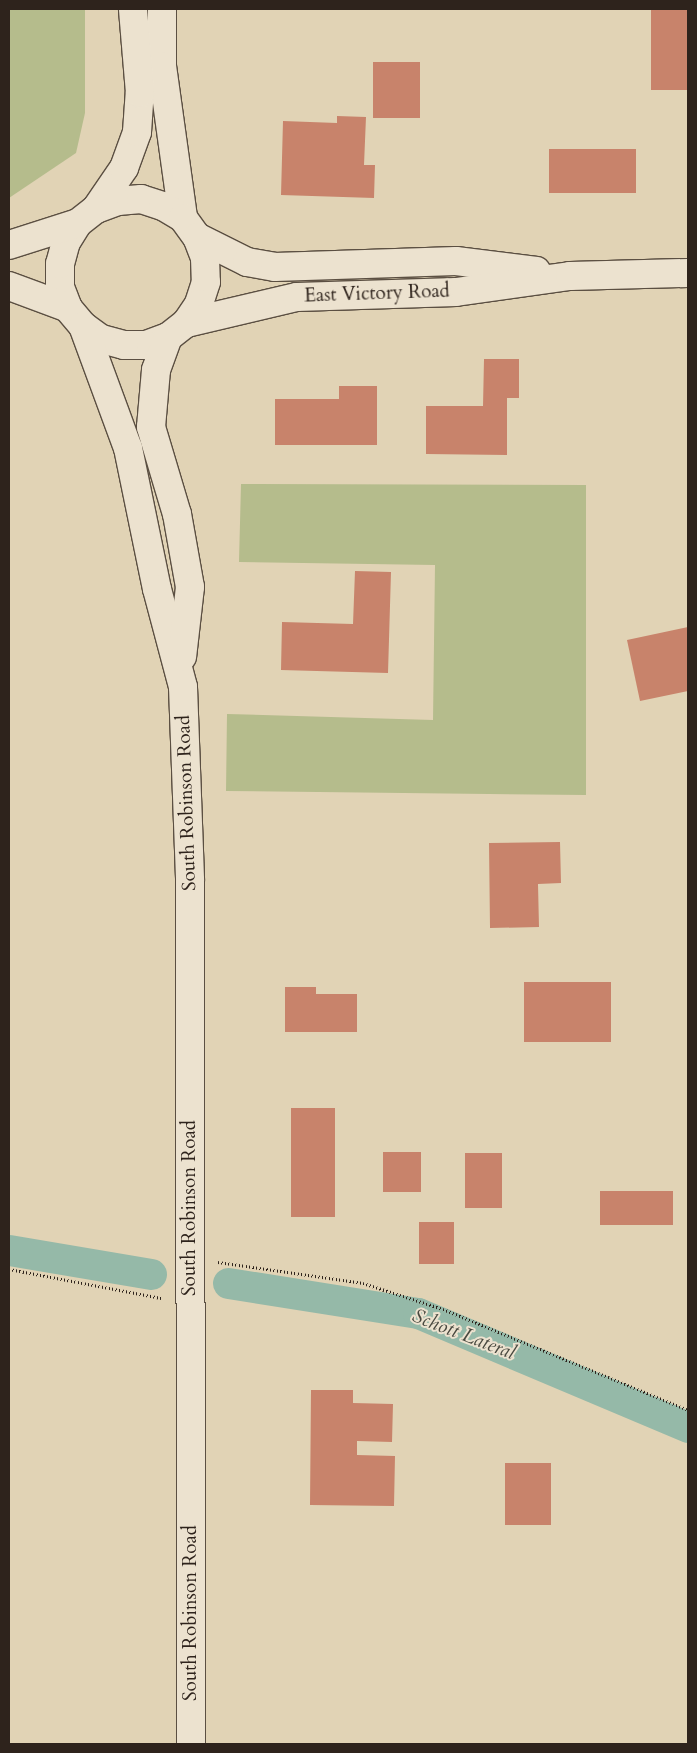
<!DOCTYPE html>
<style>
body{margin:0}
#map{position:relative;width:697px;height:1753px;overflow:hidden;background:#e1d3b5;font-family:Cardo,serif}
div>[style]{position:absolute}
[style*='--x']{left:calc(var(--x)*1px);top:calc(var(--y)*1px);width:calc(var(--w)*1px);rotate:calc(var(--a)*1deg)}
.green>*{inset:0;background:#b5bc8c}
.canal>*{height:31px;margin:-15.5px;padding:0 15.5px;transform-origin:15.5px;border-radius:15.5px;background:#95b9a8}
.building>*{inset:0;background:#c8836b;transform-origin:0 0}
.path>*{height:3px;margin-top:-1.5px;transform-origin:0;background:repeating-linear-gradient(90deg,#2e231c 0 1px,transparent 0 3.5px)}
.roads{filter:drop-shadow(1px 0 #5b4f42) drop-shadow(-1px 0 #5b4f42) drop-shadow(0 1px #5b4f42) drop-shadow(0 -1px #5b4f42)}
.minor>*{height:28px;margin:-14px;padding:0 14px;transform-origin:14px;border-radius:14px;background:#ece2cf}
span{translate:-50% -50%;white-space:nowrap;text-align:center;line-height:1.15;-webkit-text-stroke:4px #ece2cf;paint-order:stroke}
.street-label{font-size:19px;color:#2e231c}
.water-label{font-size:20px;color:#48483f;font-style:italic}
.frame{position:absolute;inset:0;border:10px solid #2e231c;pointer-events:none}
</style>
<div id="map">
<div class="green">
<i style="clip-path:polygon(9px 9px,85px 9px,85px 113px,76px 153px,9px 198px)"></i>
<i style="clip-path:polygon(241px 484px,586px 485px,586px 795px,226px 791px,227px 714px,433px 720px,435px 565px,239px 562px)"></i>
</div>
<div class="canal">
<i style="--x:9;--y:1250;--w:144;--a:9.6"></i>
<i style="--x:228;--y:1283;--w:192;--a:9"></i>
<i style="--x:418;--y:1313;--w:293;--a:22.9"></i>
</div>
<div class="building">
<i style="left:651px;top:9px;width:37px;height:81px"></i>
<i style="left:373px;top:62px;width:47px;height:56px"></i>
<i style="clip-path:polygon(337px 116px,366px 117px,364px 165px,375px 165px,374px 198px,281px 195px,283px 121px,337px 123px)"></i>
<i style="left:549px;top:149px;width:87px;height:44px"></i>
<i style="clip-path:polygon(484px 359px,519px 359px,519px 398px,507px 398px,507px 455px,426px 454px,426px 406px,483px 406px)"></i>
<i style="clip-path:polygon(339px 386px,377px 386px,377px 445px,275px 445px,275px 399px,339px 399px)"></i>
<i style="clip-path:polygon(355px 571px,391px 572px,388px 673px,281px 670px,282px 622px,353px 624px)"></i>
<i style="clip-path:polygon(688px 627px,688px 691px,640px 701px,627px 640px)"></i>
<i style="clip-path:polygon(560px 842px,561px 883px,538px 884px,539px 927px,490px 928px,489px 843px)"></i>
<i style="left:524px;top:982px;width:87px;height:60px"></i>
<i style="clip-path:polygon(285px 987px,316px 987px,316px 994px,357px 994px,357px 1032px,285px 1032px)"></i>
<i style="left:291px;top:1108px;width:44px;height:109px"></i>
<i style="left:383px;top:1152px;width:38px;height:40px"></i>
<i style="left:465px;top:1153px;width:37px;height:55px"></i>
<i style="left:600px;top:1191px;width:73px;height:34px"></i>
<i style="left:419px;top:1222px;width:35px;height:42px"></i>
<i style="clip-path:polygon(311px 1390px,353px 1390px,353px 1403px,393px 1404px,392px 1442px,357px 1441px,357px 1455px,395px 1456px,394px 1506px,310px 1505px)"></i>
<i style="left:505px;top:1463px;width:46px;height:62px"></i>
</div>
<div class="path">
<i style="--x:218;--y:1262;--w:147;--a:8.2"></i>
<i style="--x:363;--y:1283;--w:84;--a:18"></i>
<i style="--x:443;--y:1309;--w:265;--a:22.4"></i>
<i style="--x:9;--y:1269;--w:155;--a:10.8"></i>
</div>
<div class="roads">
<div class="minor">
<i style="--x:162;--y:9;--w:57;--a:90"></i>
<i style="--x:162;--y:66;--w:153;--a:82.1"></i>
<i style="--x:96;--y:209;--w:23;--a:-20"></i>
<i style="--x:118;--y:201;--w:23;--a:-5"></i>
<i style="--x:141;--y:199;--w:23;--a:18"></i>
<i style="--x:163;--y:206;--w:23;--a:31"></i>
<i style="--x:183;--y:218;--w:24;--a:54"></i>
<i style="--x:197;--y:237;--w:22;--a:69"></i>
<i style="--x:205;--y:258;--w:24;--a:88"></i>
<i style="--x:206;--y:282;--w:23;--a:108"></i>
<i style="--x:199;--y:304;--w:23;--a:124"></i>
<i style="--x:186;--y:323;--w:23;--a:142"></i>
<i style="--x:168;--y:337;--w:23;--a:160"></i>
<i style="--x:146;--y:345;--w:22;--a:180"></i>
<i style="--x:124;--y:345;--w:24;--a:-165"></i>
<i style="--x:101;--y:339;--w:22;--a:-144"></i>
<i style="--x:83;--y:326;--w:23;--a:-130"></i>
<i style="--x:68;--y:308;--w:22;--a:-111"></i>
<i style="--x:60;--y:287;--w:23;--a:-90"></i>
<i style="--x:60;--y:264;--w:23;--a:-75"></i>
<i style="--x:66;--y:242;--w:22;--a:-58"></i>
<i style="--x:78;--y:223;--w:23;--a:-38"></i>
<i style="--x:96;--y:209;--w:50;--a:-55.7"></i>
<i style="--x:124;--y:168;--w:38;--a:-70"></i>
<i style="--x:137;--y:132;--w:39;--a:-86"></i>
<i style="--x:140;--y:93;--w:84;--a:-94.8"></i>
<i style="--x:197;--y:237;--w:56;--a:26.6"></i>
<i style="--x:247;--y:262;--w:28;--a:10"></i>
<i style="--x:275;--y:267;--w:181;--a:-1.9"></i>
<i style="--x:456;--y:261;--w:81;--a:7.1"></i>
<i style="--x:9;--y:245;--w:72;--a:-17.7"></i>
<i style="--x:9;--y:286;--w:63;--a:20.4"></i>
<i style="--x:186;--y:323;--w:114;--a:-13.2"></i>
<i style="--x:297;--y:297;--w:159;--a:-1.8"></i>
<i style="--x:456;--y:292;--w:115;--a:-8"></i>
<i style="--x:570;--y:276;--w:118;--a:-1.5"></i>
<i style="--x:83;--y:326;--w:130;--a:69.8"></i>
<i style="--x:128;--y:448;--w:144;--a:78.4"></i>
<i style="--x:157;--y:589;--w:101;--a:75.1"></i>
<i style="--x:183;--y:687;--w:194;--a:87.9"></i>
<i style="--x:190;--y:881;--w:863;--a:89.93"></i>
<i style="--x:168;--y:337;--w:35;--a:110"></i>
<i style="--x:156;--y:370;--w:57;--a:95"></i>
<i style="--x:151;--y:427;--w:91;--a:73.4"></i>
<i style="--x:177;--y:514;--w:74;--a:79.9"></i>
<i style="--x:190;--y:587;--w:70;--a:96.5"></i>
</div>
</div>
<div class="street-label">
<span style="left:377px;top:294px;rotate:-2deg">East Victory Road</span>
<span style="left:187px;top:803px;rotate:-92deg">South Robinson Road</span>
<span style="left:190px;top:1208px;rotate:-90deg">South Robinson Road</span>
<span style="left:191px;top:1613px;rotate:-90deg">South Robinson Road</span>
</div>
<div class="water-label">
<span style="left:464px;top:1334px;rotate:21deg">Schott Lateral</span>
</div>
<div class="frame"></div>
</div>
